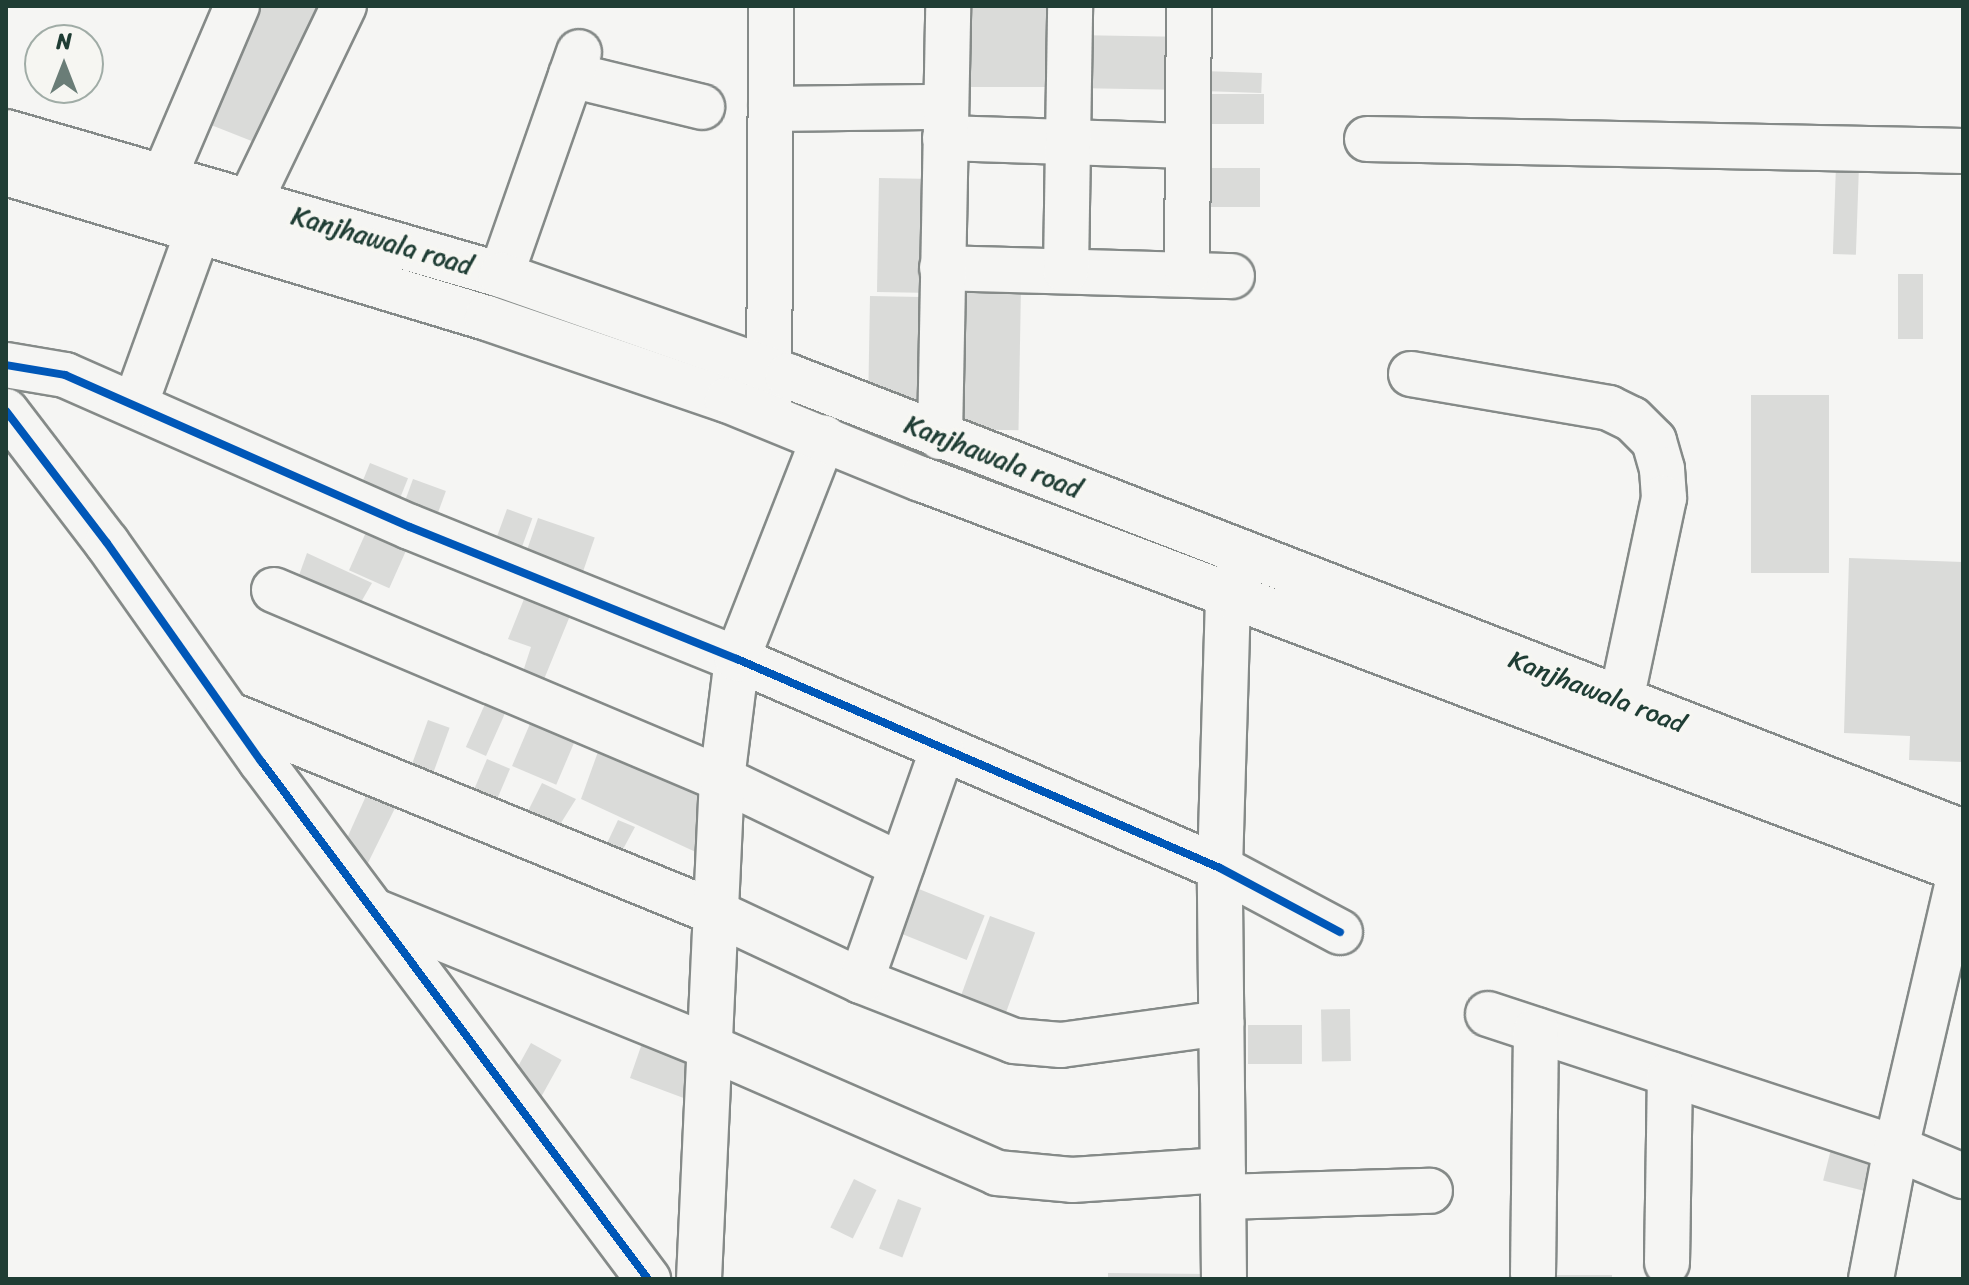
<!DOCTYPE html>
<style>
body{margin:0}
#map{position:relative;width:1969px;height:1285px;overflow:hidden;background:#f5f5f3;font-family:Sriracha,sans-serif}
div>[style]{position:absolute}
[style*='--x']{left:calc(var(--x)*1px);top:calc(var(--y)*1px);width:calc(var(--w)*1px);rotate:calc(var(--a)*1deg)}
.building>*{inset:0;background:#dadbd9;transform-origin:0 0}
.roads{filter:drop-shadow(2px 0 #858a88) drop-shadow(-2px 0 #858a88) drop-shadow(0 2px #858a88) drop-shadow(0 -2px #858a88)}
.minor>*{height:44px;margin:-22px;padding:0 22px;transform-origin:22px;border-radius:22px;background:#f5f5f3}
.major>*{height:44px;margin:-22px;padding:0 22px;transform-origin:22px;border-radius:22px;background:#f5f5f3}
.cycleway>*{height:8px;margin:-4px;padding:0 4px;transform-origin:4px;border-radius:4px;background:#0057b8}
span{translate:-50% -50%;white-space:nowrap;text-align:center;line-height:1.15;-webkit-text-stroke:8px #f6f6f2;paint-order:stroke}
.street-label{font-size:26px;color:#1f3d34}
.frame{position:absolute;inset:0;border:8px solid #1f3d34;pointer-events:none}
.north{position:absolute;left:24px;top:24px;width:80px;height:80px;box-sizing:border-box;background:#f6f6f2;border:2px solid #a0aca6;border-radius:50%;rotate:0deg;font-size:22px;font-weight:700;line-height:32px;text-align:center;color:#1f3d34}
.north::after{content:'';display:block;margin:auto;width:28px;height:36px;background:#6a7d77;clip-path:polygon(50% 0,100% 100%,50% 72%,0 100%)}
</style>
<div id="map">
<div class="building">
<i style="clip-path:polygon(247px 6px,317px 6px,262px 145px,201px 121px)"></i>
<i style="left:954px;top:6px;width:92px;height:81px"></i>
<i style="left:1073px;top:35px;width:102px;height:53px;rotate:1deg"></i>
<i style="left:1203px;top:71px;width:59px;height:20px;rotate:2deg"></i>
<i style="left:1203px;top:94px;width:61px;height:30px"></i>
<i style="left:1836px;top:165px;width:23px;height:89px;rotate:2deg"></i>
<i style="left:1200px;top:168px;width:60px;height:39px"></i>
<i style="left:879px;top:178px;width:42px;height:114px;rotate:1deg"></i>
<i style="left:1898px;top:274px;width:25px;height:65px"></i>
<i style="left:946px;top:285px;width:75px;height:144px;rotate:1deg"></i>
<i style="left:870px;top:296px;width:51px;height:108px;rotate:1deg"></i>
<i style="left:1751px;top:395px;width:78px;height:178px"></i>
<i style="left:370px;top:463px;width:41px;height:40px;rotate:22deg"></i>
<i style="left:413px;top:479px;width:35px;height:41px;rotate:20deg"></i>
<i style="left:507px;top:509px;width:27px;height:49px;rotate:20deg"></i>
<i style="left:538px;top:518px;width:60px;height:48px;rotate:19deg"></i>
<i style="left:371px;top:521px;width:44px;height:54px;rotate:24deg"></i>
<i style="clip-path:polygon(307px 553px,372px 583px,353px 616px,293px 592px)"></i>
<i style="clip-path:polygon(1849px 558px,1963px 562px,1963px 762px,1909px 760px,1910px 736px,1844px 733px)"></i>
<i style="clip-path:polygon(528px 589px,574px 606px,538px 694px,518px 687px,531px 647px,508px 639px)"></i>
<i style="left:485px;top:704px;width:22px;height:47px;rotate:24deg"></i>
<i style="left:532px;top:719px;width:48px;height:51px;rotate:23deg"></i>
<i style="left:428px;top:720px;width:23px;height:54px;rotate:20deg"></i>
<i style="clip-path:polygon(599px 749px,703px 786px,700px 854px,581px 799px)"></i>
<i style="left:487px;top:759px;width:25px;height:47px;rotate:23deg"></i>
<i style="clip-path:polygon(542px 783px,576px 799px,554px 834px,523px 821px)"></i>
<i style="clip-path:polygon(370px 787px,398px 802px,363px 873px,344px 845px)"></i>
<i style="clip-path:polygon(618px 820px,635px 827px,615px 864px,600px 858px)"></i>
<i style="left:904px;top:883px;width:87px;height:48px;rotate:22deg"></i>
<i style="left:990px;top:916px;width:48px;height:95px;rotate:20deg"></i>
<i style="left:1350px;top:1009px;width:52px;height:29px;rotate:89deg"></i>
<i style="left:1248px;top:1025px;width:54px;height:39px"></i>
<i style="clip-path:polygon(647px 1029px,698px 1048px,697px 1103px,630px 1078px)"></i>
<i style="left:531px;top:1043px;width:35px;height:46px;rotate:29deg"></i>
<i style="left:1835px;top:1133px;width:50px;height:49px;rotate:14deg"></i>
<i style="left:854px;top:1179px;width:25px;height:54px;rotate:26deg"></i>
<i style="left:898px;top:1199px;width:25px;height:53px;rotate:21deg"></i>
<i style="clip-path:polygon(1108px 1273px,1210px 1274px,1210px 1279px,1108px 1279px)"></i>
<i style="left:1546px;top:1275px;width:66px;height:4px"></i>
</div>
<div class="roads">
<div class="minor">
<i style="--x:571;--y:75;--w:135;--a:13.7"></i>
<i style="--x:771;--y:109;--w:174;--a:-0.7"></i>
<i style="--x:945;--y:138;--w:243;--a:1.9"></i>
<i style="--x:1367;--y:139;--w:596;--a:1.15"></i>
<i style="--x:164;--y:177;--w:186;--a:-66.9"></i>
<i style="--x:249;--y:203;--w:219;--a:-64.3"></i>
<i style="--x:942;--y:268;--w:290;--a:1.6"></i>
<i style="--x:1066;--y:271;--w:265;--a:-89.1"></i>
<i style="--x:1187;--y:274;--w:268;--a:-89.6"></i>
<i style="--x:501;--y:275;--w:236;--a:-70.7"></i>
<i style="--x:6;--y:365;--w:60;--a:9.6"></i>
<i style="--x:65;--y:375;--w:377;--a:23.8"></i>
<i style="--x:410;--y:527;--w:353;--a:22"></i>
<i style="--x:737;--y:659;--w:526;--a:23.4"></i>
<i style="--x:1220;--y:868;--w:136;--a:28.1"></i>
<i style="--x:1411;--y:374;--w:201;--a:9.7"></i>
<i style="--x:1609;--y:408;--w:25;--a:26"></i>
<i style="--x:1632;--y:419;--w:31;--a:45"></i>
<i style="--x:1654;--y:441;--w:29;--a:74"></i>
<i style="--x:1662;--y:469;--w:29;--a:86"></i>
<i style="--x:1664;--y:498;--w:208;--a:102"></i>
<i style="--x:135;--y:405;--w:188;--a:-70.1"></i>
<i style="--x:769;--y:408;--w:402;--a:-89.7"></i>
<i style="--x:6;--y:411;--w:166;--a:52.6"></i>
<i style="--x:107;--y:543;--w:267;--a:54.8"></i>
<i style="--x:261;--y:761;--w:647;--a:53.24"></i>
<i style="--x:940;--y:437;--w:431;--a:-88.9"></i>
<i style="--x:274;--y:590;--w:486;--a:22.9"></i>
<i style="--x:722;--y:779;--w:199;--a:25.7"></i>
<i style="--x:228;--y:714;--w:525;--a:22.17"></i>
<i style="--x:714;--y:912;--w:162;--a:25.1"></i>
<i style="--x:861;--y:981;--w:164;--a:21.4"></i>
<i style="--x:1014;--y:1041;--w:47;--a:4.9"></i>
<i style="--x:1061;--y:1045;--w:162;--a:-7.8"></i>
<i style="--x:374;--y:911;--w:362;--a:22.1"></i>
<i style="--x:709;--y:1047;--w:314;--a:23.6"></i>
<i style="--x:997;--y:1173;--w:75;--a:5.3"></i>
<i style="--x:1072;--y:1180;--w:151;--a:-3.8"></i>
<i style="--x:861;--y:981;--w:244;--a:-70.6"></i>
<i style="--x:1488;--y:1014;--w:429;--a:18.2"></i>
<i style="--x:1896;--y:1148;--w:73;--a:22.7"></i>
<i style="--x:1223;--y:1197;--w:207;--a:-1.7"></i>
<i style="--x:1667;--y:1263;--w:189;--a:-89.1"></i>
<i style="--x:1533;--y:1275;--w:245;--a:-89.3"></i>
<i style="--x:699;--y:1279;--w:501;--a:-87.37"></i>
<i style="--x:722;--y:779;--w:121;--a:-82.9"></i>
<i style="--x:737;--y:659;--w:238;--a:-68.6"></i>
<i style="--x:1224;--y:1279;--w:411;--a:-90.6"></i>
<i style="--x:1220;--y:868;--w:274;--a:-88.3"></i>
<i style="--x:1228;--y:594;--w:37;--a:-64"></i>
<i style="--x:1871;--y:1279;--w:133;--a:-79.2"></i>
<i style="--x:1896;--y:1148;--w:295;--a:-76.9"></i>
</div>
<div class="major">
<i style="--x:6;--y:132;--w:515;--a:16.11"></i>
<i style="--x:501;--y:275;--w:304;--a:19.4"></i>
<i style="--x:788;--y:376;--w:1260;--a:21.21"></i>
<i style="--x:6;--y:173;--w:502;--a:16.78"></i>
<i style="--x:487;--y:318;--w:254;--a:18.9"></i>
<i style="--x:727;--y:400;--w:209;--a:22.2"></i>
<i style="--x:921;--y:479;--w:1113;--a:20.62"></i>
</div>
</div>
<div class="cycleway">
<i style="--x:6;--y:365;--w:60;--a:9.6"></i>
<i style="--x:65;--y:375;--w:377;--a:23.8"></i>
<i style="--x:410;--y:527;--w:353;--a:22"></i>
<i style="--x:737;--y:659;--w:526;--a:23.4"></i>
<i style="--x:1220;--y:868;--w:136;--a:28.1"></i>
<i style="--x:6;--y:411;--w:166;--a:52.6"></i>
<i style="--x:107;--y:543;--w:267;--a:54.8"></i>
<i style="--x:261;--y:761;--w:647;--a:53.24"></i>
</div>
<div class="street-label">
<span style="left:382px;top:241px;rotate:16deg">Kanjhawala road</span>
<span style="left:993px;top:457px;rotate:21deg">Kanjhawala road</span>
<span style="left:1597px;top:692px;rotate:21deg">Kanjhawala road</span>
</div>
<div class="frame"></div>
<div class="north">N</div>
</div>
